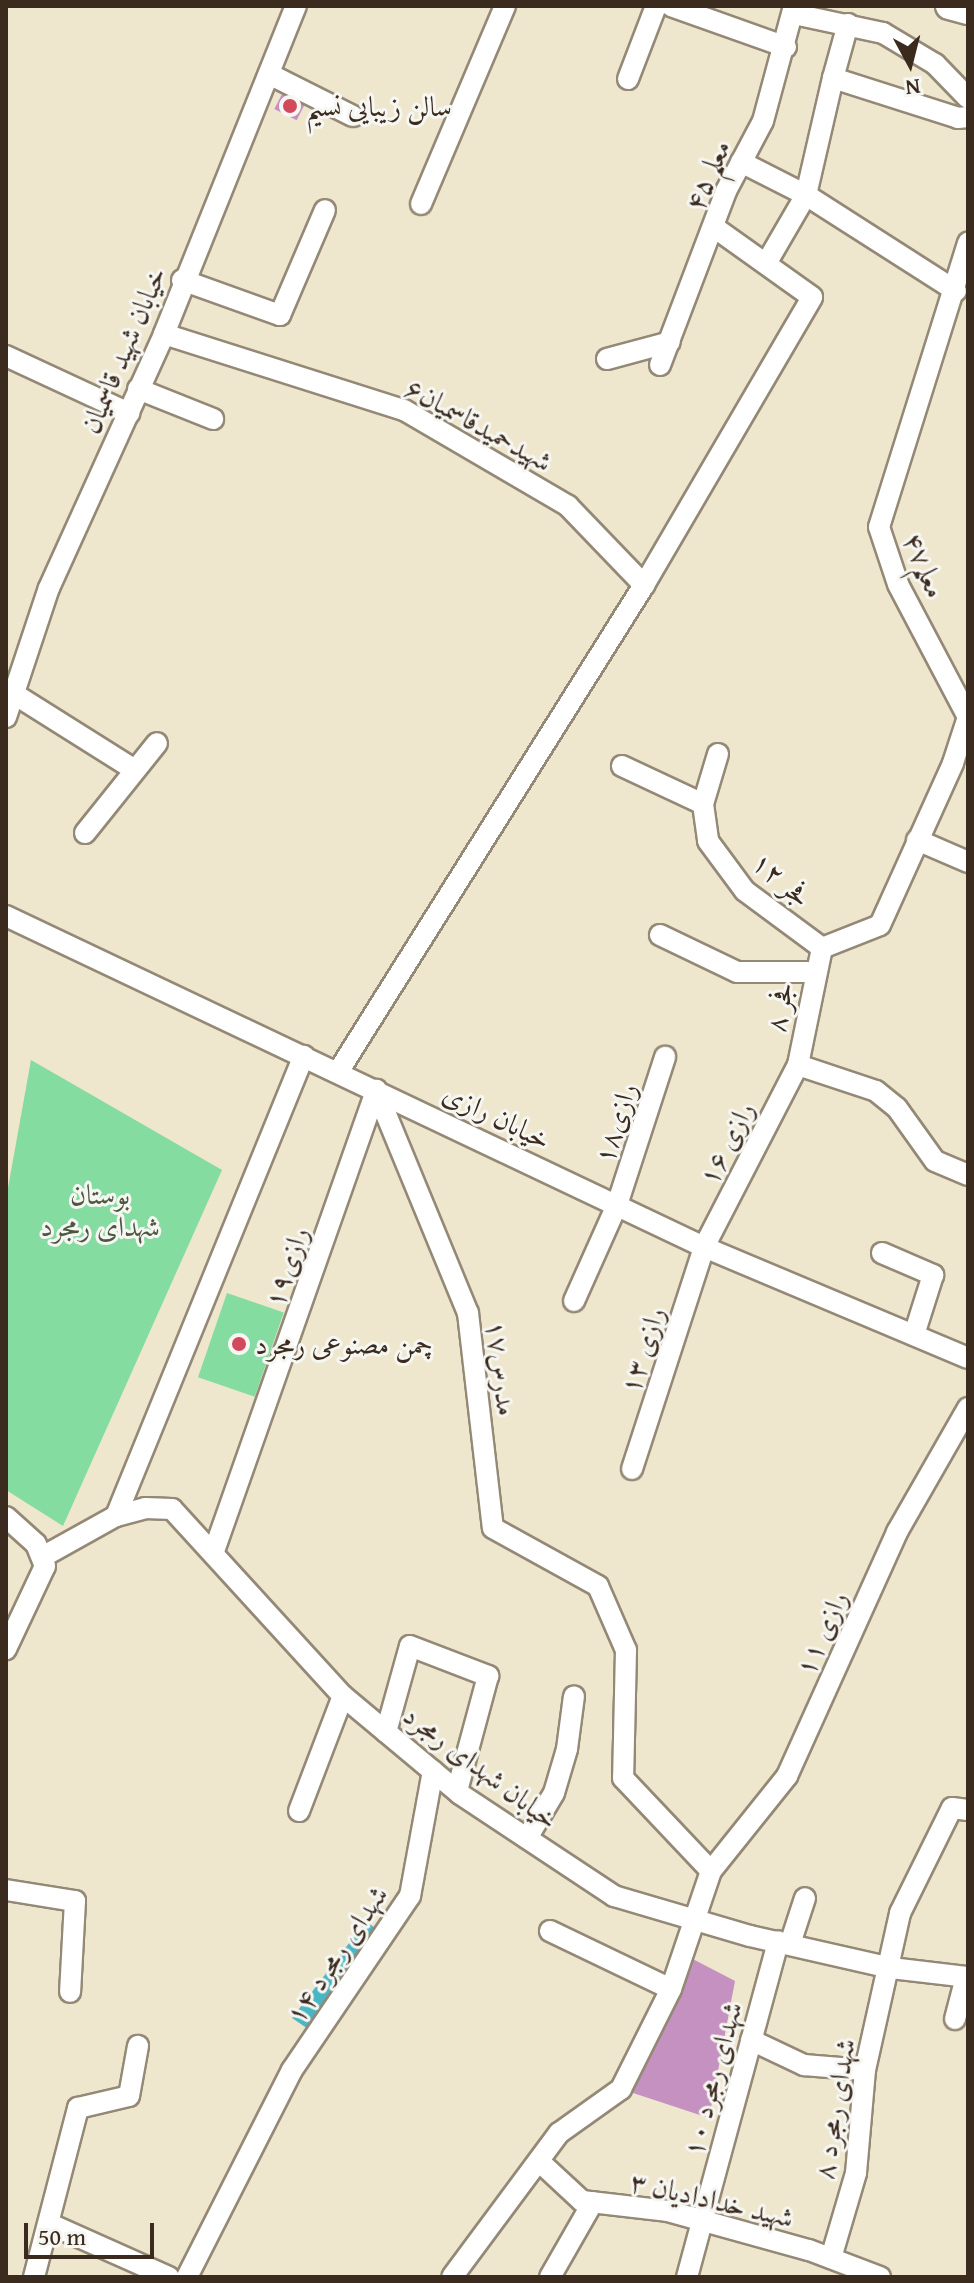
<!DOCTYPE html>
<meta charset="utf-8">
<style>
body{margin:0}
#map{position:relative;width:974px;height:2283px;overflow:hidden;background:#eee6cd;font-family:"Gentium Book Plus",Amiri,serif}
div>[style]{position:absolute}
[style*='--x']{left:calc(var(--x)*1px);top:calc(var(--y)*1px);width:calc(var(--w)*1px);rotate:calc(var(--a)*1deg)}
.green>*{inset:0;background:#84dca1;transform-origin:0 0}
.water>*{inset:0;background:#49b6c4}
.building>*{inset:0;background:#c591c0;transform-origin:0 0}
.roads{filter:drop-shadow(2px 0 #948876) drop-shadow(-2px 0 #948876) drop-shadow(0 2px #948876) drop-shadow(0 -2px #948876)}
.minor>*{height:20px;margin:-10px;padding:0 10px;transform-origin:10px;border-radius:10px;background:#fff}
.major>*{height:26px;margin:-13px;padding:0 13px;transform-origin:13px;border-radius:13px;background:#fff}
.dots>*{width:22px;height:22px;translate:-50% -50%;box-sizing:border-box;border:4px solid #f6f6f2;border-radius:50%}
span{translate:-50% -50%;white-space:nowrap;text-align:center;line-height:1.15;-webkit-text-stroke:6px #f6f6f2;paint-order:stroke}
.poi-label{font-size:28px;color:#3b2a1e}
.left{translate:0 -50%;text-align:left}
.street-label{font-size:28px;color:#3b2a1e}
.park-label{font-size:28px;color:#4d563f}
.frame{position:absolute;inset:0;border:8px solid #3b2a1e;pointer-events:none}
.north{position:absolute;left:870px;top:24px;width:80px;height:80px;-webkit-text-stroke:6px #f6f6f2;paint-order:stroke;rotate:173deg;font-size:22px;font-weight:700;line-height:32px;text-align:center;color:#3b2a1e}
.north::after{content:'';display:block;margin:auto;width:28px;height:36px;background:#3b2a1e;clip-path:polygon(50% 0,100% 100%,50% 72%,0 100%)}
.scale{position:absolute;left:24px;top:2223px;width:130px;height:36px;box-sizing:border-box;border:4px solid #3b2a1e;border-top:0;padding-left:10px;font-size:24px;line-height:28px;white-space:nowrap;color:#3b2a1e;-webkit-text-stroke:6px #f6f6f2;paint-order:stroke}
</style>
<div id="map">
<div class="green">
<i style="clip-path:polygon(31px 1060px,222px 1170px,63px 1526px,6px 1490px,6px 1199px)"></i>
<i style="left:227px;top:1293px;width:60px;height:89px;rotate:19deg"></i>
</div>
<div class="water">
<i style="clip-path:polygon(366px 1921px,384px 1935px,320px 2037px,292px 2018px)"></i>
</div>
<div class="building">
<i style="left:283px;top:92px;width:25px;height:19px;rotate:27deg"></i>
<i style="clip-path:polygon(687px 1956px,735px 1981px,709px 2118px,621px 2089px)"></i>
</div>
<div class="roads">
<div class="minor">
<i style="--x:671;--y:6;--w:122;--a:19.6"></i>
<i style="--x:794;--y:14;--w:91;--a:12.1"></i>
<i style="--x:883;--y:33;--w:61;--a:30.8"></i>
<i style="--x:935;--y:64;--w:47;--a:45.9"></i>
<i style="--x:848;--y:24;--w:56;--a:105.5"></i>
<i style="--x:833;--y:78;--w:131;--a:17.7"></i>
<i style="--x:958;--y:118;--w:10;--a:-6"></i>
<i style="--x:269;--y:74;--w:94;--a:26.6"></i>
<i style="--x:628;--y:79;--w:78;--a:-69"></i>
<i style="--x:741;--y:162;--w:73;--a:26.9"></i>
<i style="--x:806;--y:195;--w:178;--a:32.6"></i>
<i style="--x:421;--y:204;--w:215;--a:-67"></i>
<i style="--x:767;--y:262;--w:78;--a:-59.8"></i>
<i style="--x:806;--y:195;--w:120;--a:-77"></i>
<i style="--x:182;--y:280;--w:104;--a:19.7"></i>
<i style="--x:280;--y:315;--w:114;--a:-66.8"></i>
<i style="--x:164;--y:334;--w:252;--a:17.6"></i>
<i style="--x:404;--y:410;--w:190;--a:30.3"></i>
<i style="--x:568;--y:506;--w:110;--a:46.1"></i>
<i style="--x:6;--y:356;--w:136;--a:24.9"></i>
<i style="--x:607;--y:359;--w:65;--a:-15.1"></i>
<i style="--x:660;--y:365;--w:186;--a:-69.2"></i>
<i style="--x:726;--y:191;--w:79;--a:-62.1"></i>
<i style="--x:763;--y:121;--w:119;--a:-74.9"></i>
<i style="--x:138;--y:389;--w:81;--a:21.8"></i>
<i style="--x:11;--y:692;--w:146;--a:32.2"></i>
<i style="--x:6;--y:717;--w:136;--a:-71.6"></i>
<i style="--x:49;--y:588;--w:279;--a:-65.6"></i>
<i style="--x:164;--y:334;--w:354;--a:-68.1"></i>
<i style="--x:718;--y:754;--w:52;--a:106.7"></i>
<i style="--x:703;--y:804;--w:37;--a:82"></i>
<i style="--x:708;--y:841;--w:62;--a:53.5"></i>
<i style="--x:745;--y:891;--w:96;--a:36.5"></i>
<i style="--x:622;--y:766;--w:89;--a:25.1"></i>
<i style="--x:85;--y:833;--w:115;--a:-51.3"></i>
<i style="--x:917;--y:840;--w:56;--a:23.3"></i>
<i style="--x:6;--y:916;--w:773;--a:25.37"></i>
<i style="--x:704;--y:1247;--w:286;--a:22.8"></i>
<i style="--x:660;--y:935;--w:85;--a:25.7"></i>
<i style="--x:737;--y:972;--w:77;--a:0"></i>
<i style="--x:822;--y:948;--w:62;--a:-21.6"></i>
<i style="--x:880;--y:925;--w:178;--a:-65.7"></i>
<i style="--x:953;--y:763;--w:48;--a:-71.9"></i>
<i style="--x:968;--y:717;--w:150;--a:-117.8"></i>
<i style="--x:898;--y:584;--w:60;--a:-108.4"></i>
<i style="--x:879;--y:527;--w:298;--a:-72.6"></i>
<i style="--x:822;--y:948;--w:119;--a:101.6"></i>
<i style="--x:798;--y:1065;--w:82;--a:18.4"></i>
<i style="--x:876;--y:1091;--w:27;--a:39"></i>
<i style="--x:897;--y:1108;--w:65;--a:54.4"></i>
<i style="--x:935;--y:1161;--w:36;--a:23"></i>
<i style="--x:338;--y:1072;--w:575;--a:-57.86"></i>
<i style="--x:644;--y:585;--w:333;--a:-59.7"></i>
<i style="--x:812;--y:297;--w:120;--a:-144.5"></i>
<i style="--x:376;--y:1090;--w:241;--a:67.6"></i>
<i style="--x:468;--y:1313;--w:216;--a:83.4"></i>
<i style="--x:493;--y:1528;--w:120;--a:28.9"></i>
<i style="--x:598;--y:1586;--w:70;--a:66.4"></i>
<i style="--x:626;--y:1650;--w:128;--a:91.3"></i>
<i style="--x:623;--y:1778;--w:128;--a:46.6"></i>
<i style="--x:711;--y:1871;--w:125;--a:108.7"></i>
<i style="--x:671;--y:1989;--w:112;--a:116.6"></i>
<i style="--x:621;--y:2089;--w:76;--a:144.6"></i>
<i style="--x:559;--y:2133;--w:179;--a:126.6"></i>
<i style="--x:882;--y:1253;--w:56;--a:23.3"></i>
<i style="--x:933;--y:1275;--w:63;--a:107.6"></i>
<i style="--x:574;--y:1301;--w:105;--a:-65.9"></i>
<i style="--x:617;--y:1205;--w:156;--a:-72"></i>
<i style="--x:632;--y:1469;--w:233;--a:-72"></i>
<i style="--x:704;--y:1247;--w:205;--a:-62.7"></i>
<i style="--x:116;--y:1516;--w:497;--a:-67.8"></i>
<i style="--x:6;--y:1517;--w:40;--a:42"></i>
<i style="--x:36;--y:1544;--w:24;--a:68"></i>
<i style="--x:45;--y:1566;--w:92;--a:115.2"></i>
<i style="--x:214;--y:1551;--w:489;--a:-70.6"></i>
<i style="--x:44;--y:1556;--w:82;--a:-29.1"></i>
<i style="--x:116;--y:1516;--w:30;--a:-15"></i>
<i style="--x:145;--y:1508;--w:27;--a:2"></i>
<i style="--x:172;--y:1509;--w:253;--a:47.6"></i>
<i style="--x:343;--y:1696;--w:153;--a:39.9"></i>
<i style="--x:460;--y:1794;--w:185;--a:33.5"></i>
<i style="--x:614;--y:1896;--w:142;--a:16.4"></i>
<i style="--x:750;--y:1936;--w:145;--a:12.8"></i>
<i style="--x:891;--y:1968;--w:78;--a:6.7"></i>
<i style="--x:386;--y:1732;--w:89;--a:-74.4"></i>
<i style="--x:410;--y:1646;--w:84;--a:21"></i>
<i style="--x:488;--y:1676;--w:119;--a:105.1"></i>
<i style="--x:299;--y:1811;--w:123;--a:-69.1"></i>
<i style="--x:527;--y:1838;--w:52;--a:-59"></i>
<i style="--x:554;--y:1793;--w:46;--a:-73.5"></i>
<i style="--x:567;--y:1749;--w:53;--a:-82.5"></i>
<i style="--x:711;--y:1871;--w:122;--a:-51.3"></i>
<i style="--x:787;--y:1776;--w:268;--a:-65.7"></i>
<i style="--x:897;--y:1532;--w:143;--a:-60.2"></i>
<i style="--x:6;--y:1890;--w:70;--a:9.1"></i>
<i style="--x:75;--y:1901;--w:91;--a:93.1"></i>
<i style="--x:550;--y:1931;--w:134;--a:25.6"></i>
<i style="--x:790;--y:1944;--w:48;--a:-71.9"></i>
<i style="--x:955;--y:2019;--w:43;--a:-75.3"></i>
<i style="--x:751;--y:2040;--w:59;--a:25.3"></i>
<i style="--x:804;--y:2065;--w:61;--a:4.7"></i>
<i style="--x:541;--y:2163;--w:56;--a:42.8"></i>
<i style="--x:582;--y:2201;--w:87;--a:6.6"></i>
<i style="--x:668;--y:2211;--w:146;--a:15.5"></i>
<i style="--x:809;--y:2250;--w:76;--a:20.8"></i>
<i style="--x:52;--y:2225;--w:128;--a:24"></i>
<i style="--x:831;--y:2258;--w:89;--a:-73.6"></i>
<i style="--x:856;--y:2173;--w:103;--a:-85"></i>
<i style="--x:865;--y:2070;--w:161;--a:-77.4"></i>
<i style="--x:900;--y:1913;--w:117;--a:-63.7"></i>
<i style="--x:952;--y:1808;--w:16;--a:7"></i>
<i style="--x:34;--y:2277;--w:175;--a:-75.4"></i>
<i style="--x:78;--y:2108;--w:52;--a:-13.2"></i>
<i style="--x:129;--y:2096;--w:51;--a:-79.8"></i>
<i style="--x:187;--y:2277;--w:232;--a:-63.1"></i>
<i style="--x:292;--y:2070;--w:210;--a:-55.9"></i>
<i style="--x:410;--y:1896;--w:127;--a:-79.6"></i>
<i style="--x:550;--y:2277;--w:86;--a:-60.2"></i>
<i style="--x:687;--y:2277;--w:348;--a:-74.8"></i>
</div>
<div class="major">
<i style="--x:949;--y:6;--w:20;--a:15"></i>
</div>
</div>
<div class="dots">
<i style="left:290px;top:106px;background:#d1495b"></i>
<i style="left:239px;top:1344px;background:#d1495b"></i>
</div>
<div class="poi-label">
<span class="left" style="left:306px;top:106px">سالن زیبایی نسیم</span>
<span class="left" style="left:255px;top:1344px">چمن مصنوعی رمجرد</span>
</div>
<div class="street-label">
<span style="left:707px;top:175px;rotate:-66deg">معلم ۴۵</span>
<span style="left:123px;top:350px;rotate:-67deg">خیابان شهید قاسمیان</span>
<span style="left:479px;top:424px;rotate:29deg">شهیدحمیدقاسمیان۶</span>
<span style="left:925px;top:565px;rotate:68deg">معلم۴۷</span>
<span style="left:782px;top:879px;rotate:41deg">فجر ۱۲</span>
<span style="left:779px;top:1007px;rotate:-80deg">فجر ۸</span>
<span style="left:497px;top:1116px;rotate:26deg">خیابان رازی</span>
<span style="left:615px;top:1123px;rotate:-72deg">رازی۱۸</span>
<span style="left:726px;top:1143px;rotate:-63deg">رازی ۱۶</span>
<span style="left:286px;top:1267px;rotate:-71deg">رازی۱۹</span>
<span style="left:642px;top:1350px;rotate:-72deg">رازی ۱۳</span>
<span style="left:502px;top:1368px;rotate:83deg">مدرس۱۷</span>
<span style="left:821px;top:1633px;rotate:-66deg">رازی ۱۱</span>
<span style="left:481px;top:1767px;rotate:37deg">خیابان شهدای رمجرد</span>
<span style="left:336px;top:1954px;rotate:-56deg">شهدای رمجرد ۱۴</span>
<span style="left:712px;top:2079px;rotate:-75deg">شهدای رمجرد ۱۰</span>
<span style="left:834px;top:2109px;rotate:-81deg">شهدای رمجرد ۸</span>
<span style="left:712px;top:2199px;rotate:13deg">شهید خدادادیان ۳</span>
</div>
<div class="park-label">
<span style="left:100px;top:1210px">بوستان<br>شهدای رمجرد</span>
</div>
<div class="frame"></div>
<div class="north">N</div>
<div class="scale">50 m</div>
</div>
